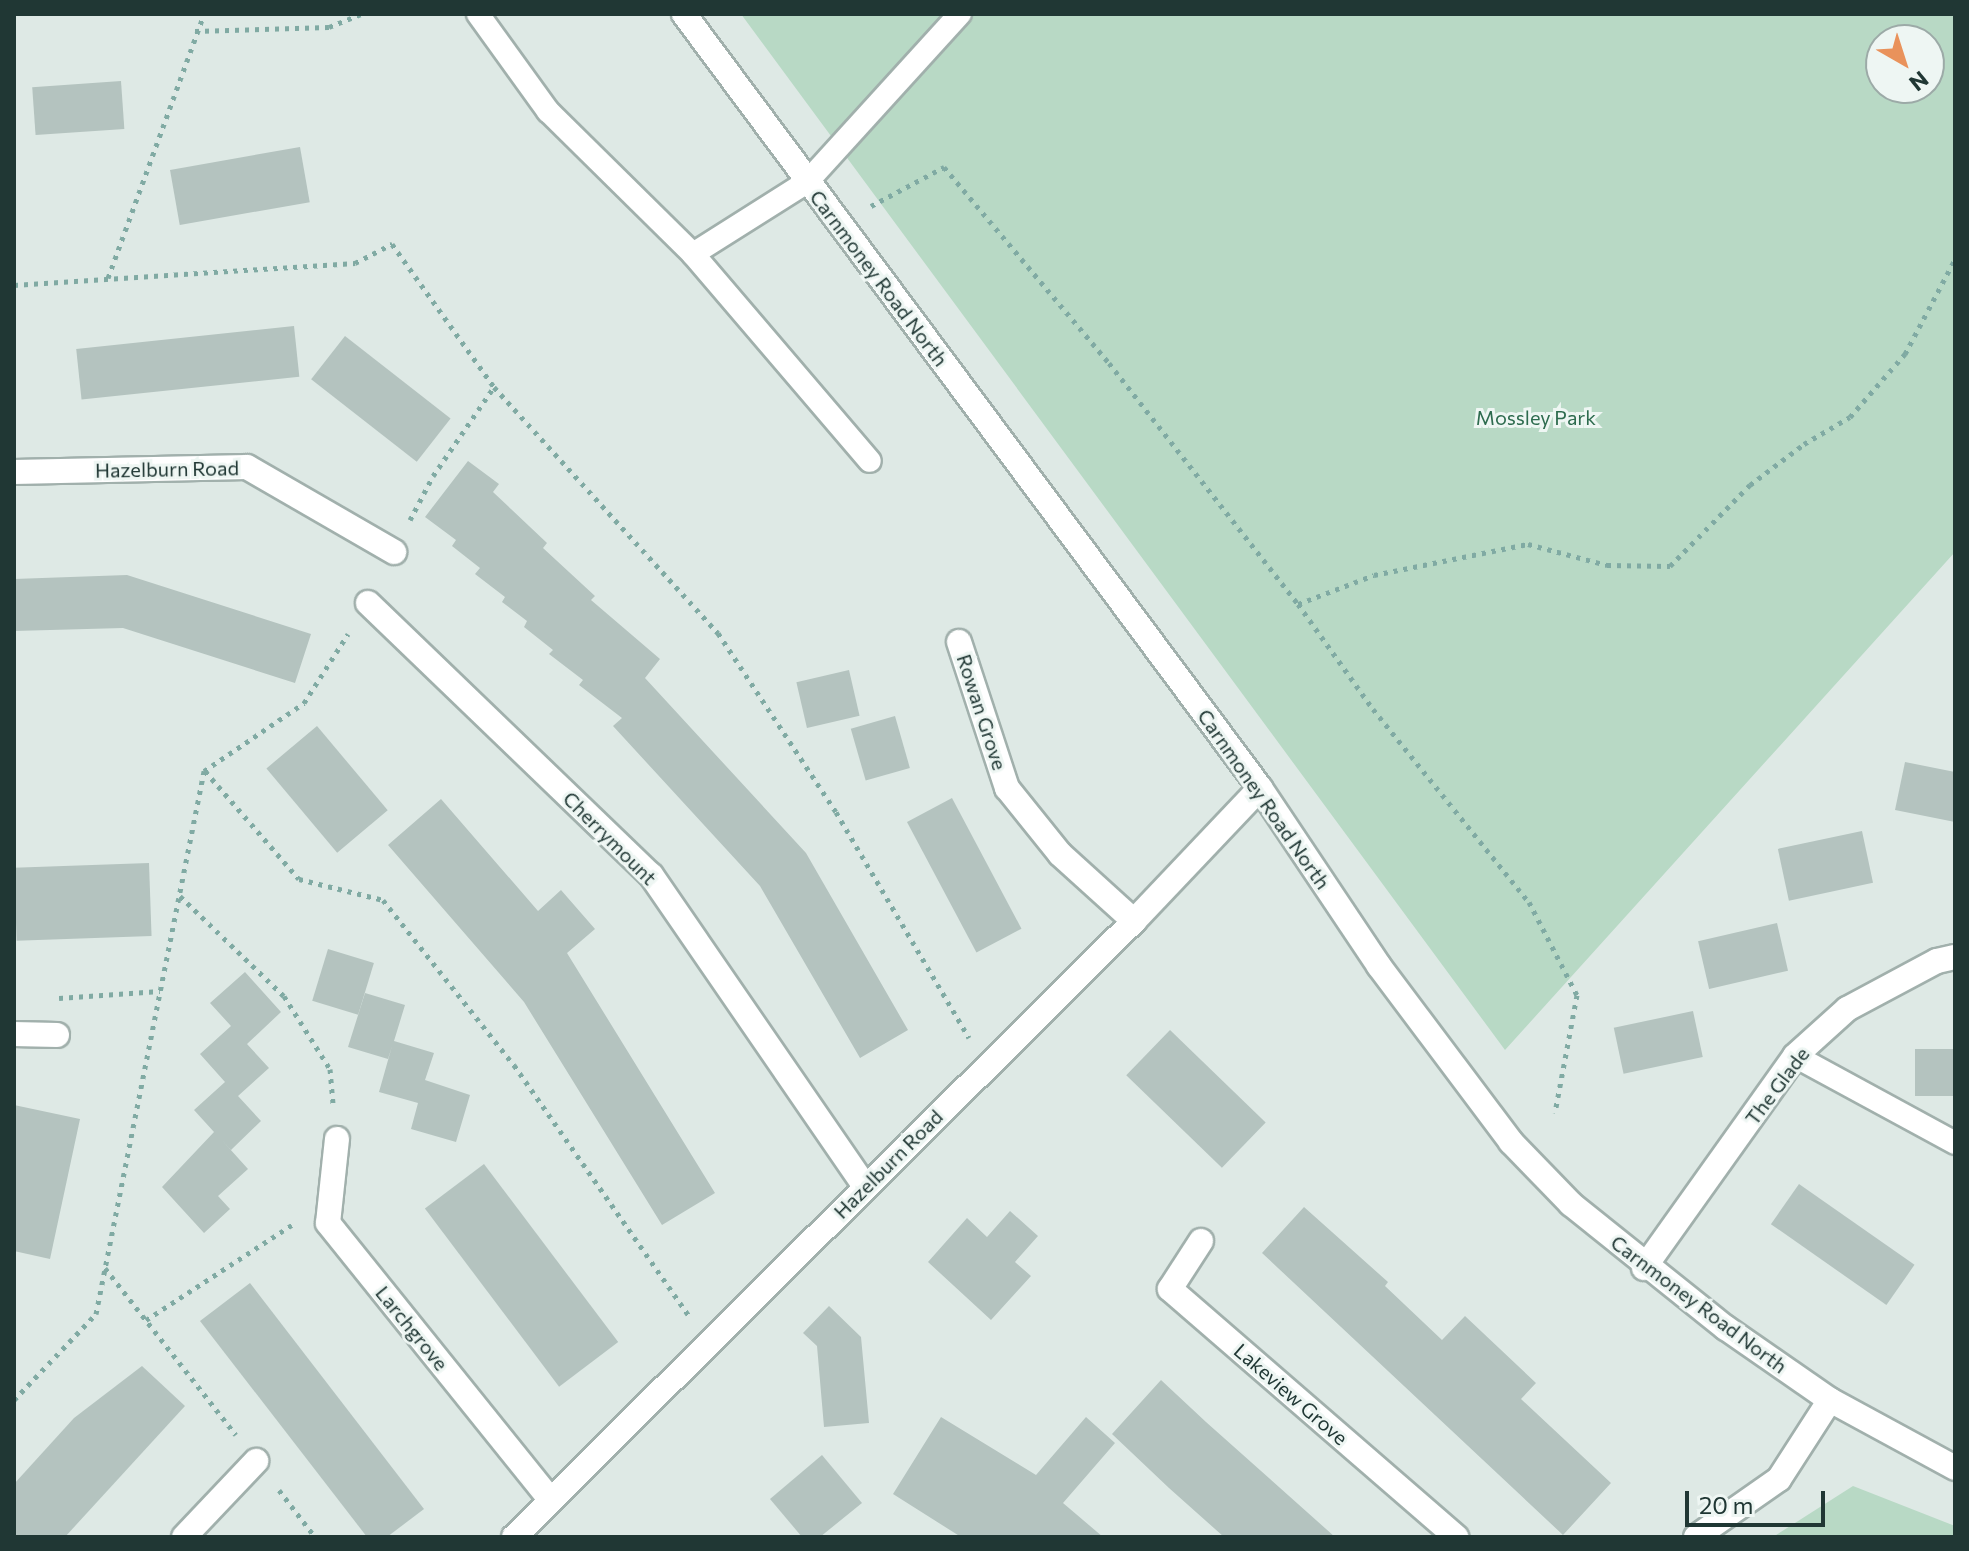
<!DOCTYPE html>
<style>
body{margin:0}
#map{position:relative;width:1969px;height:1551px;overflow:hidden;background:#dee9e5;font-family:Commissioner,sans-serif}
div>[style]{position:absolute}
[style*='--x']{left:calc(var(--x)*1px);top:calc(var(--y)*1px);width:calc(var(--w)*1px);rotate:calc(var(--a)*1deg)}
.green>*{inset:0;background:#b8d9c5}
.building>*{inset:0;background:#b4c3bf;transform-origin:0 0}
.path>*{height:5px;margin-top:-2.5px;transform-origin:0;background:repeating-linear-gradient(90deg,#80aaa3 0 4px,transparent 0 10px)}
.roads{filter:drop-shadow(2px 0 #a1b0ac) drop-shadow(-2px 0 #a1b0ac) drop-shadow(0 2px #a1b0ac) drop-shadow(0 -2px #a1b0ac)}
.service>*{height:22px;margin:-11px;padding:0 11px;transform-origin:11px;border-radius:11px;background:#fff}
.minor>*{height:24px;margin:-12px;padding:0 12px;transform-origin:12px;border-radius:12px;background:#fff}
.tertiary>*{height:24px;margin:-12px;padding:0 12px;transform-origin:12px;border-radius:12px;background:#fff}
span{translate:-50% -50%;white-space:nowrap;text-align:center;line-height:1.15;-webkit-text-stroke:6px #eef6f3;paint-order:stroke}
.street-label{font-size:20px;color:#203734}
.park-label{font-size:20px;color:#2d6b4e}
.frame{position:absolute;inset:0;border:16px solid #203734;pointer-events:none}
.north{position:absolute;left:1865px;top:24px;width:80px;height:80px;box-sizing:border-box;background:#eef6f3;border:2px solid #9caaa7;border-radius:50%;rotate:141deg;font-size:22px;font-weight:700;line-height:32px;text-align:center;color:#203734}
.north::after{content:'';display:block;margin:auto;width:28px;height:36px;background:#e9925b;clip-path:polygon(50% 0,100% 100%,50% 72%,0 100%)}
.scale{position:absolute;left:1685px;top:1491px;width:140px;height:36px;box-sizing:border-box;border:4px solid #203734;border-top:0;padding-left:10px;font-size:24px;line-height:28px;white-space:nowrap;color:#203734;-webkit-text-stroke:6px #eef6f3;paint-order:stroke}
</style>
<div id="map">
<div class="green">
<i style="clip-path:polygon(evenodd,741px 14px,1955px 14px,1955px 552px,1505px 1050px,741px 14px,1881px 40px,1929px 40px,1929px 88px,1881px 88px,1881px 40px)"></i>
<i style="clip-path:polygon(1853px 1486px,1955px 1526px,1955px 1537px,1773px 1537px)"></i>
</div>
<div class="building">
<i style="left:121px;top:81px;width:48px;height:89px;rotate:86deg"></i>
<i style="left:300px;top:147px;width:56px;height:132px;rotate:80deg"></i>
<i style="left:294px;top:326px;width:51px;height:219px;rotate:84deg"></i>
<i style="left:345px;top:336px;width:134px;height:55px;rotate:38deg"></i>
<i style="clip-path:polygon(468px 461px,499px 484px,493px 492px,547px 543px,543px 548px,595px 596px,591px 600px,660px 659px,645px 678px,806px 853px,908px 1030px,860px 1058px,760px 886px,613px 726px,622px 718px,579px 685px,583px 680px,549px 654px,553px 650px,524px 627px,527px 621px,502px 602px,505px 597px,475px 574px,480px 568px,452px 546px,456px 540px,425px 517px)"></i>
<i style="clip-path:polygon(127px 575px,311px 634px,295px 683px,123px 628px,14px 631px,14px 579px)"></i>
<i style="left:849px;top:670px;width:47px;height:54px;rotate:77deg"></i>
<i style="left:895px;top:716px;width:54px;height:46px;rotate:74deg"></i>
<i style="left:317px;top:726px;width:110px;height:66px;rotate:50deg"></i>
<i style="clip-path:polygon(1905px 762px,1955px 772px,1955px 822px,1895px 810px)"></i>
<i style="left:952px;top:798px;width:148px;height:51px;rotate:62deg"></i>
<i style="clip-path:polygon(441px 799px,538px 911px,561px 890px,595px 929px,567px 953px,715px 1193px,662px 1225px,524px 1002px,388px 845px)"></i>
<i style="left:1862px;top:831px;width:53px;height:86px;rotate:78deg"></i>
<i style="left:149px;top:863px;width:73px;height:135px;rotate:88deg"></i>
<i style="left:1777px;top:923px;width:49px;height:81px;rotate:77deg"></i>
<i style="left:328px;top:949px;width:48px;height:54px;rotate:17deg"></i>
<i style="clip-path:polygon(245px 972px,281px 1012px,247px 1044px,269px 1068px,238px 1096px,261px 1121px,231px 1150px,220px 1138px,248px 1169px,218px 1196px,230px 1209px,204px 1233px,162px 1187px,214px 1132px,194px 1110px,225px 1082px,200px 1054px,231px 1026px,210px 1003px)"></i>
<i style="clip-path:polygon(365px 993px,405px 1005px,394px 1041px,434px 1053px,425px 1080px,470px 1095px,456px 1142px,411px 1129px,418px 1103px,379px 1092px,392px 1046px,388px 1059px,348px 1047px)"></i>
<i style="left:1693px;top:1011px;width:47px;height:81px;rotate:78deg"></i>
<i style="left:1170px;top:1030px;width:133px;height:63px;rotate:44deg"></i>
<i style="left:1955px;top:1049px;width:47px;height:40px;rotate:90deg"></i>
<i style="clip-path:polygon(14px 1105px,80px 1119px,50px 1259px,14px 1251px)"></i>
<i style="left:484px;top:1164px;width:223px;height:74px;rotate:53deg"></i>
<i style="left:1799px;top:1184px;width:141px;height:49px;rotate:35deg"></i>
<i style="clip-path:polygon(1304px 1207px,1388px 1282px,1385px 1286px,1442px 1340px,1465px 1316px,1536px 1383px,1521px 1399px,1611px 1483px,1563px 1535px,1262px 1253px)"></i>
<i style="clip-path:polygon(1010px 1211px,1038px 1236px,1015px 1262px,1031px 1276px,991px 1320px,928px 1262px,967px 1218px,987px 1237px)"></i>
<i style="clip-path:polygon(250px 1283px,424px 1509px,387px 1537px,367px 1537px,200px 1321px)"></i>
<i style="clip-path:polygon(829px 1306px,861px 1337px,869px 1423px,824px 1427px,817px 1346px,803px 1333px)"></i>
<i style="clip-path:polygon(142px 1366px,185px 1406px,65px 1537px,14px 1537px,14px 1484px,74px 1418px)"></i>
<i style="clip-path:polygon(1161px 1380px,1206px 1422px,1335px 1537px,1224px 1537px,1169px 1488px,1112px 1434px)"></i>
<i style="clip-path:polygon(941px 1417px,1036px 1475px,1086px 1417px,1115px 1443px,1063px 1503px,1103px 1537px,961px 1537px,893px 1494px)"></i>
<i style="clip-path:polygon(822px 1455px,862px 1503px,820px 1537px,802px 1537px,770px 1499px)"></i>
</div>
<div class="path">
<i style="--x:195;--y:31;--w:134;--a:-1.7"></i>
<i style="--x:329;--y:27;--w:35;--a:-22"></i>
<i style="--x:871;--y:206;--w:83;--a:-28.1"></i>
<i style="--x:944;--y:167;--w:256;--a:49.9"></i>
<i style="--x:1109;--y:363;--w:306;--a:51.9"></i>
<i style="--x:1298;--y:604;--w:129;--a:54.5"></i>
<i style="--x:1373;--y:709;--w:248;--a:51.1"></i>
<i style="--x:1529;--y:902;--w:105;--a:62.7"></i>
<i style="--x:1577;--y:995;--w:120;--a:100.6"></i>
<i style="--x:108;--y:278;--w:281;--a:-70"></i>
<i style="--x:14;--y:285;--w:342;--a:-3.7"></i>
<i style="--x:355;--y:263;--w:42;--a:-27.2"></i>
<i style="--x:392;--y:244;--w:176;--a:54.5"></i>
<i style="--x:410;--y:520;--w:50;--a:-62.4"></i>
<i style="--x:433;--y:476;--w:108;--a:-55.6"></i>
<i style="--x:494;--y:387;--w:333;--a:47.7"></i>
<i style="--x:718;--y:633;--w:214;--a:56.6"></i>
<i style="--x:836;--y:812;--w:262;--a:59.5"></i>
<i style="--x:1298;--y:604;--w:81;--a:-20.9"></i>
<i style="--x:1374;--y:575;--w:157;--a:-11.4"></i>
<i style="--x:1528;--y:544;--w:82;--a:14.9"></i>
<i style="--x:1607;--y:565;--w:63;--a:0.9"></i>
<i style="--x:1670;--y:566;--w:114;--a:-45.4"></i>
<i style="--x:1750;--y:485;--w:68;--a:-37.2"></i>
<i style="--x:1804;--y:444;--w:53;--a:-30.4"></i>
<i style="--x:1850;--y:417;--w:84;--a:-48.9"></i>
<i style="--x:1905;--y:354;--w:107;--a:-62.2"></i>
<i style="--x:205;--y:771;--w:143;--a:49"></i>
<i style="--x:299;--y:879;--w:87;--a:14"></i>
<i style="--x:383;--y:900;--w:211;--a:51.6"></i>
<i style="--x:514;--y:1065;--w:306;--a:55.1"></i>
<i style="--x:180;--y:896;--w:144;--a:43.9"></i>
<i style="--x:284;--y:996;--w:86;--a:57.8"></i>
<i style="--x:330;--y:1069;--w:35;--a:85"></i>
<i style="--x:59;--y:998;--w:101;--a:-4"></i>
<i style="--x:105;--y:1268;--w:212;--a:51.9"></i>
<i style="--x:146;--y:1320;--w:174;--a:-33.1"></i>
<i style="--x:14;--y:1400;--w:119;--a:-46.4"></i>
<i style="--x:96;--y:1314;--w:554;--a:-78.75"></i>
<i style="--x:204;--y:771;--w:121;--a:-34.2"></i>
<i style="--x:304;--y:703;--w:82;--a:-57.5"></i>
<i style="--x:279;--y:1490;--w:59;--a:52.5"></i>
</div>
<div class="roads">
<div class="service">
<i style="--x:478;--y:14;--w:120;--a:54.2"></i>
<i style="--x:548;--y:111;--w:204;--a:44.6"></i>
<i style="--x:693;--y:254;--w:272;--a:49.5"></i>
<i style="--x:693;--y:254;--w:135;--a:-32.3"></i>
<i style="--x:807;--y:182;--w:227;--a:-47.7"></i>
<i style="--x:1795;--y:1056;--w:182;--a:28.5"></i>
</div>
<div class="minor">
<i style="--x:14;--y:472;--w:233;--a:-1.2"></i>
<i style="--x:247;--y:467;--w:170;--a:30"></i>
<i style="--x:368;--y:603;--w:393;--a:43.9"></i>
<i style="--x:651;--y:875;--w:378;--a:55.5"></i>
<i style="--x:959;--y:642;--w:154;--a:71.8"></i>
<i style="--x:1007;--y:788;--w:85;--a:51.2"></i>
<i style="--x:1060;--y:854;--w:100;--a:42.2"></i>
<i style="--x:14;--y:1034;--w:43;--a:1.3"></i>
<i style="--x:337;--y:1139;--w:84;--a:96.1"></i>
<i style="--x:328;--y:1223;--w:353;--a:51.2"></i>
<i style="--x:1201;--y:1241;--w:57;--a:122.9"></i>
<i style="--x:1170;--y:1289;--w:379;--a:40.9"></i>
<i style="--x:1644;--y:1268;--w:260;--a:-54.5"></i>
<i style="--x:1795;--y:1056;--w:70;--a:-42.1"></i>
<i style="--x:1847;--y:1009;--w:102;--a:-28.1"></i>
<i style="--x:1937;--y:961;--w:18;--a:-13"></i>
<i style="--x:184;--y:1537;--w:105;--a:-46.5"></i>
<i style="--x:514;--y:1537;--w:874;--a:-44.81"></i>
<i style="--x:1134;--y:921;--w:183;--a:-46.5"></i>
<i style="--x:1696;--y:1537;--w:101;--a:-34.9"></i>
<i style="--x:1779;--y:1479;--w:94;--a:-57.2"></i>
</div>
<div class="tertiary">
<i style="--x:684;--y:14;--w:965;--a:53.34"></i>
<i style="--x:1260;--y:788;--w:214;--a:56.2"></i>
<i style="--x:1379;--y:966;--w:220;--a:53.1"></i>
<i style="--x:1511;--y:1142;--w:86;--a:45.9"></i>
<i style="--x:1571;--y:1204;--w:198;--a:38.7"></i>
<i style="--x:1726;--y:1328;--w:126;--a:34.7"></i>
<i style="--x:1830;--y:1400;--w:142;--a:28.5"></i>
</div>
</div>
<div class="street-label">
<span style="left:879px;top:278px;rotate:53deg">Carnmoney Road North</span>
<span style="left:167px;top:469px;rotate:-1deg">Hazelburn Road</span>
<span style="left:982px;top:712px;rotate:72deg">Rowan Grove</span>
<span style="left:1264px;top:799px;rotate:55deg">Carnmoney Road North</span>
<span style="left:610px;top:838px;rotate:45deg">Cherrymount</span>
<span style="left:1777px;top:1086px;rotate:-53deg">The Glade</span>
<span style="left:888px;top:1164px;rotate:-45deg">Hazelburn Road</span>
<span style="left:1699px;top:1304px;rotate:37deg">Carnmoney Road North</span>
<span style="left:412px;top:1328px;rotate:51deg">Larchgrove</span>
<span style="left:1291px;top:1394px;rotate:41deg">Lakeview Grove</span>
</div>
<div class="park-label">
<span style="left:1536px;top:417px">Mossley Park</span>
</div>
<div class="frame"></div>
<div class="north">N</div>
<div class="scale">20 m</div>
</div>
